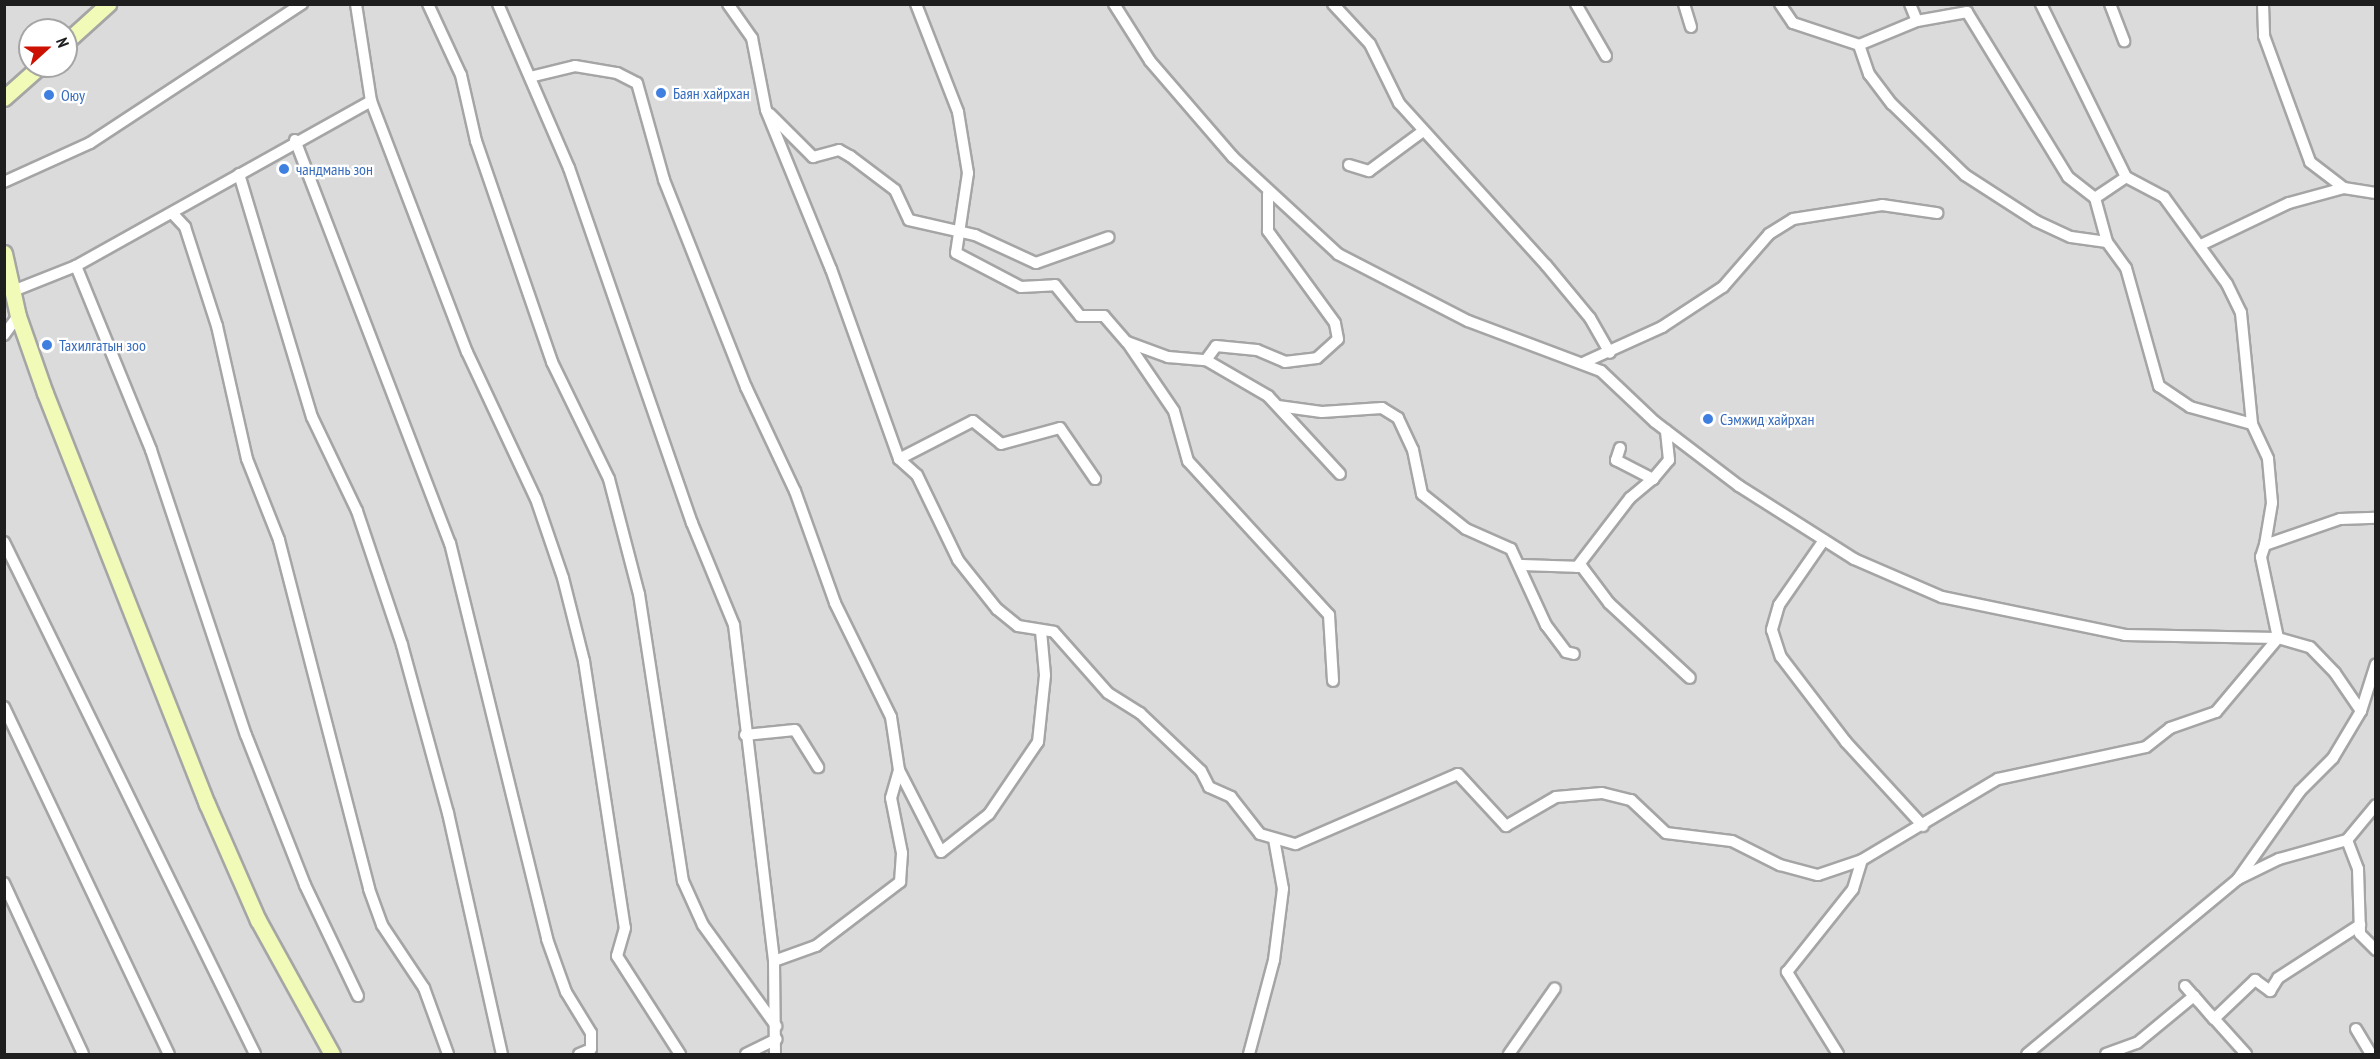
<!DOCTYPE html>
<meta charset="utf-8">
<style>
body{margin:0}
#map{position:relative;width:2380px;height:1059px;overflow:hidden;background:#efece4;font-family:"PT Sans Narrow",sans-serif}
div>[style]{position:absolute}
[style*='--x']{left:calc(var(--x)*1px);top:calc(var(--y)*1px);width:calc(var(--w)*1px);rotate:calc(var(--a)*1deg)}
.residential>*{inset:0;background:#dcdbdb}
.roads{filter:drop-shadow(2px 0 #a5a5a5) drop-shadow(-2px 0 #a5a5a5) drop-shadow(0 2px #a5a5a5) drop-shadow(0 -2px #a5a5a5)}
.street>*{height:10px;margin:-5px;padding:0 5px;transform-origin:5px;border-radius:5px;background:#fff}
.secondary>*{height:15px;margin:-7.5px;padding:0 7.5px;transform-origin:7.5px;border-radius:7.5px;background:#f1fab7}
.dots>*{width:16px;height:16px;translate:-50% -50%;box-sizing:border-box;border:3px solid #fff;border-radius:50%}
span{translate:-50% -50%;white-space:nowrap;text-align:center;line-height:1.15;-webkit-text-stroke:4.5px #fff;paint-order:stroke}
.shop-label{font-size:16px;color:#366cbe}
.left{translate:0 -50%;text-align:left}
.frame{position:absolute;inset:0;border:6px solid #1e1e1e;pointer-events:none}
.north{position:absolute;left:18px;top:18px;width:60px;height:60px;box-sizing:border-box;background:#fff;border:2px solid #a5a5a5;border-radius:50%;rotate:69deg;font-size:16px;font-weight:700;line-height:24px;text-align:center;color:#1e1e1e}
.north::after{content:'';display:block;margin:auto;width:21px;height:27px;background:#c10;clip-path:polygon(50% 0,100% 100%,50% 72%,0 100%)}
</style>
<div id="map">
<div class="residential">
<i style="clip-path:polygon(evenodd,5px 5px,2375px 5px,2375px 1054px,5px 1054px,5px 5px,30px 30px,66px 30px,66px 66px,30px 66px,30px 30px)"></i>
</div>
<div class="roads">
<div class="street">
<i style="--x:428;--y:4;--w:78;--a:65.1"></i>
<i style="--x:461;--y:75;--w:68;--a:77.2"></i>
<i style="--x:476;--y:141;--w:234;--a:71"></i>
<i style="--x:552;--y:362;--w:130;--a:64"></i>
<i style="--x:609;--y:479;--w:119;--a:75.4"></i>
<i style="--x:639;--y:594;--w:290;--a:81.3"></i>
<i style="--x:683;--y:881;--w:48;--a:65.6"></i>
<i style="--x:703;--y:925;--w:125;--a:54.1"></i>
<i style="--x:498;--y:4;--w:179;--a:66.6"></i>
<i style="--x:569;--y:168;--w:376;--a:70.9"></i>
<i style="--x:692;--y:523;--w:110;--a:67.6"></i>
<i style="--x:734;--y:625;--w:338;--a:83.2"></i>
<i style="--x:774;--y:961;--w:93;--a:89.4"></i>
<i style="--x:728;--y:4;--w:42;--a:54.8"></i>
<i style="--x:752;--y:38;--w:73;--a:79"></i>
<i style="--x:766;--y:110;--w:172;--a:67.8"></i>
<i style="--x:831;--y:269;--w:202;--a:70.3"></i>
<i style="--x:899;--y:459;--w:24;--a:42"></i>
<i style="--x:917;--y:475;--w:94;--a:64.2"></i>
<i style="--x:958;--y:560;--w:63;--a:51.5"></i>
<i style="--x:997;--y:609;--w:27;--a:39"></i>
<i style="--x:1018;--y:626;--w:36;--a:9"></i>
<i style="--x:1054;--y:632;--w:81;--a:48.5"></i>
<i style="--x:1108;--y:693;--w:38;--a:32"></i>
<i style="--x:1140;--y:713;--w:84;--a:43.6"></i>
<i style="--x:1201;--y:771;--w:18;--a:63"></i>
<i style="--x:1209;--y:787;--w:24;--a:24"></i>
<i style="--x:1231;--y:797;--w:47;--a:51.9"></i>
<i style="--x:1260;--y:834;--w:37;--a:16"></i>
<i style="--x:1296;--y:844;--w:176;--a:-23.4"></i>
<i style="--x:1458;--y:774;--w:71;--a:47.3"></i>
<i style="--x:1506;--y:826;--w:58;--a:-30.1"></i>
<i style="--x:1556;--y:797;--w:46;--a:-5"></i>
<i style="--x:1602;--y:793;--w:30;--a:14"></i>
<i style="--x:1631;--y:800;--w:48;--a:43.3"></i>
<i style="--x:1666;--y:833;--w:66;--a:6.9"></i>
<i style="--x:1732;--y:841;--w:54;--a:26.6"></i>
<i style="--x:1780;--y:865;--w:39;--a:15"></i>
<i style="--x:1818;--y:875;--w:46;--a:-18.8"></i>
<i style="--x:916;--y:4;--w:116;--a:68.7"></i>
<i style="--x:958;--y:112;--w:62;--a:80.7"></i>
<i style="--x:968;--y:173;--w:81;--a:98.5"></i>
<i style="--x:956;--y:253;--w:73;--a:27.6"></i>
<i style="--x:1021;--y:287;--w:34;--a:-3"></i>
<i style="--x:1055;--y:285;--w:40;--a:51"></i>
<i style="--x:1080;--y:316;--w:24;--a:0"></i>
<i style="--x:1104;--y:316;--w:35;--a:49"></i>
<i style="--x:1127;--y:342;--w:44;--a:20.1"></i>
<i style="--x:1168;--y:357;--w:38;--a:5"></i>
<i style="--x:1206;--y:360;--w:17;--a:-54"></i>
<i style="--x:1216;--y:346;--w:41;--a:5.6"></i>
<i style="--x:1257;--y:350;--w:30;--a:23"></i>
<i style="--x:1285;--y:362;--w:32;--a:-7"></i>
<i style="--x:1317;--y:358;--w:28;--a:-42"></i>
<i style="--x:1338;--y:339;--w:16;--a:-101"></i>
<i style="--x:1335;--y:323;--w:114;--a:-126.1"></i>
<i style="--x:1268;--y:231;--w:37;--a:-90"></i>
<i style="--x:1114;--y:4;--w:67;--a:57.7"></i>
<i style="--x:1150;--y:61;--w:127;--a:49.2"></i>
<i style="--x:1233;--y:157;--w:143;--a:42.7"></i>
<i style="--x:1338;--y:254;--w:146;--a:27.3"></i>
<i style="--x:1468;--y:321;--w:142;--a:20.6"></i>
<i style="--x:1601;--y:371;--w:74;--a:43.4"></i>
<i style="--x:1655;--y:422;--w:106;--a:37.3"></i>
<i style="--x:1739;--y:486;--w:136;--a:32.4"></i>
<i style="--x:1854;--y:559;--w:96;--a:23.4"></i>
<i style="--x:1942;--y:597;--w:187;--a:11.7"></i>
<i style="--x:2125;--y:635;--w:153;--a:1.1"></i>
<i style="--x:2278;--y:638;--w:33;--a:16"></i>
<i style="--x:2310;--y:647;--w:36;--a:46"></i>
<i style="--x:2335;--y:673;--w:46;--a:55.6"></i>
<i style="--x:2361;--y:711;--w:55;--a:120.8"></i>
<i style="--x:2333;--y:758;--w:47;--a:135"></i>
<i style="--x:2300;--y:791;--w:108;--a:125.2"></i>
<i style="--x:2238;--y:879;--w:274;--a:140.3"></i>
<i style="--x:1333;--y:4;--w:54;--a:47.2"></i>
<i style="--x:1370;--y:44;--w:66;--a:63.8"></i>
<i style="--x:1399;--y:103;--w:219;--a:47.8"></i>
<i style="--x:1546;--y:265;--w:69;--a:50.3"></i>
<i style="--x:1590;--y:318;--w:40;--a:60.3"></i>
<i style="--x:1576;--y:4;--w:60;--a:60"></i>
<i style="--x:1684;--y:4;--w:24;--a:73"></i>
<i style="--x:1780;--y:4;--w:23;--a:56"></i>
<i style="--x:1793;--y:23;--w:70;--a:18.4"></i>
<i style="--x:1859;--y:45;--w:63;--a:-22.5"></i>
<i style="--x:1917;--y:21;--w:51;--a:-10.2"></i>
<i style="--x:1967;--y:12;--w:193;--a:58.5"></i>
<i style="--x:2068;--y:177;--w:34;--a:38"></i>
<i style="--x:2095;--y:198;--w:37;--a:-34"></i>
<i style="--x:2126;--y:177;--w:193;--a:-116.2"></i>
<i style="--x:1910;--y:4;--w:18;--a:68"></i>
<i style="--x:2110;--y:4;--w:40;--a:69"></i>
<i style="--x:2263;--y:4;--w:32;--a:88"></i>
<i style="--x:2264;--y:36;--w:134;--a:69.9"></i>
<i style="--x:2310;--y:162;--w:43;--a:37.4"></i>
<i style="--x:2344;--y:188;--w:32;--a:9"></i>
<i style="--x:1859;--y:45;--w:31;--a:71"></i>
<i style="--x:1869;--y:74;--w:38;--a:53"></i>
<i style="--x:1892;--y:104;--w:102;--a:44.2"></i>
<i style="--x:1965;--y:175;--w:85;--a:32.9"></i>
<i style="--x:2036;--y:221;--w:38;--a:25"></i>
<i style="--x:2071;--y:237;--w:36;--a:8"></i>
<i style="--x:530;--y:77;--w:46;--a:-13.7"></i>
<i style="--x:575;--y:66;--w:43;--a:9.5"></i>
<i style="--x:617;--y:73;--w:22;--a:27"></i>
<i style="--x:637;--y:83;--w:101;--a:74.4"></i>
<i style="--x:664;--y:180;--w:223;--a:68.4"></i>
<i style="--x:746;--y:387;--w:115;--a:64.8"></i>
<i style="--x:795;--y:491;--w:119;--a:70.3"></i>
<i style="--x:835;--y:603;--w:127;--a:63.8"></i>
<i style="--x:891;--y:717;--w:54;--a:81.4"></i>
<i style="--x:371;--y:101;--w:269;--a:69.1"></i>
<i style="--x:467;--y:352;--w:162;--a:64.9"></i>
<i style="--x:536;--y:499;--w:83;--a:71.1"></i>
<i style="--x:563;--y:578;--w:86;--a:75.8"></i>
<i style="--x:584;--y:661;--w:270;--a:81.3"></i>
<i style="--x:625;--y:928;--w:29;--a:106"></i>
<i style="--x:617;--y:956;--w:117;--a:57.3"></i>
<i style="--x:770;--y:114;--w:61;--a:45"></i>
<i style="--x:813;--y:157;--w:27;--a:-15"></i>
<i style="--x:839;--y:150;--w:13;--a:29"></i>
<i style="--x:850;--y:156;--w:56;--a:37.1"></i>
<i style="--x:895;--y:190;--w:33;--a:65"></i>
<i style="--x:909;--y:220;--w:68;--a:12.8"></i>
<i style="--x:975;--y:235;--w:67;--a:24.7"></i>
<i style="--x:1036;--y:263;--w:77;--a:-19.6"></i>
<i style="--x:295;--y:140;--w:432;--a:69"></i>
<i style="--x:450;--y:543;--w:408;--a:76.2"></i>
<i style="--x:547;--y:939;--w:56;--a:70.3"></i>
<i style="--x:566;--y:992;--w:48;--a:58.6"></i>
<i style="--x:591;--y:1033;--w:16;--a:90"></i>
<i style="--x:591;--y:1049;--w:13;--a:157"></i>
<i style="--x:1349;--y:165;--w:21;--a:17"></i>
<i style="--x:1369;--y:171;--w:67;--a:-36.5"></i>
<i style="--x:239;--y:174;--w:254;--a:73.3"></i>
<i style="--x:312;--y:417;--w:104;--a:64.4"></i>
<i style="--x:357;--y:511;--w:141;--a:71.4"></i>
<i style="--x:402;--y:645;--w:174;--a:74.7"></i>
<i style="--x:448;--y:813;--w:247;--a:77.4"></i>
<i style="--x:2126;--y:177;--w:43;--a:27.8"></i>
<i style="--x:2164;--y:197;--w:107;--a:54.1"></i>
<i style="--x:2227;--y:284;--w:32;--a:64"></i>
<i style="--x:2241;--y:313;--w:112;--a:84.3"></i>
<i style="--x:4;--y:182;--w:94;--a:-24.4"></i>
<i style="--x:90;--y:143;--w:254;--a:-33.3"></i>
<i style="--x:2095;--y:198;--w:46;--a:74.7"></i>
<i style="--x:2107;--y:242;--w:32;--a:54"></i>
<i style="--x:2126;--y:268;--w:123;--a:74.4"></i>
<i style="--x:2159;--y:386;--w:37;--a:34"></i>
<i style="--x:2190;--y:407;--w:64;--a:15.3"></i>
<i style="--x:2252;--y:424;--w:38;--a:65"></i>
<i style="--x:2268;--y:459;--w:44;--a:84.8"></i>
<i style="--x:2272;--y:503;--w:43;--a:99.5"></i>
<i style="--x:173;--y:214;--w:18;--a:47"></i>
<i style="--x:185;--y:227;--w:104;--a:72.1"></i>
<i style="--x:217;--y:326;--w:136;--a:77.3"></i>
<i style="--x:247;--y:459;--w:87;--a:68.4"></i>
<i style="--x:279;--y:540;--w:360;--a:75.5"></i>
<i style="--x:369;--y:889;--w:38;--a:70"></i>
<i style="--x:382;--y:925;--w:76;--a:56.3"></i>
<i style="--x:424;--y:988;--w:70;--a:70"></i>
<i style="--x:2203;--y:244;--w:95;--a:-25.5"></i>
<i style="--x:2289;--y:203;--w:57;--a:-15.3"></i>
<i style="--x:76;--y:266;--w:199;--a:67.8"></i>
<i style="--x:151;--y:450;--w:300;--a:71.6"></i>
<i style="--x:246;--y:735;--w:161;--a:68.5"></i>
<i style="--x:305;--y:885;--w:123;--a:64.5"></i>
<i style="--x:13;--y:291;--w:68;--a:-21.6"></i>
<i style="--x:76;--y:266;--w:338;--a:-29.2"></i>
<i style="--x:371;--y:101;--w:98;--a:-98.8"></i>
<i style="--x:4;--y:335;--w:24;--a:-54"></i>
<i style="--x:1127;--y:342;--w:83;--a:55.7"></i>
<i style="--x:1174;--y:411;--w:52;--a:74.4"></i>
<i style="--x:1188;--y:461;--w:209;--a:47.5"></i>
<i style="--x:1329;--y:615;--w:66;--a:86.5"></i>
<i style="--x:1206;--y:360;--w:72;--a:30.1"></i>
<i style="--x:1268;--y:396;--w:106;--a:47.3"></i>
<i style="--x:1585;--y:362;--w:85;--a:-24.4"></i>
<i style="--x:1662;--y:327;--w:73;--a:-33.3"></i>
<i style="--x:1723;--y:287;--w:70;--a:-49"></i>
<i style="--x:1769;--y:234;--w:28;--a:-32"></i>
<i style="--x:1793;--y:219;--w:90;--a:-8.9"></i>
<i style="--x:1882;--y:205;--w:56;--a:8.3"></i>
<i style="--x:1278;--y:406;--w:44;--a:7.8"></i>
<i style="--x:1322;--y:412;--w:60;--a:-3.8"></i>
<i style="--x:1382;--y:408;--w:19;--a:32"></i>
<i style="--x:1398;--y:418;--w:35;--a:65"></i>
<i style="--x:1413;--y:450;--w:45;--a:78.4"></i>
<i style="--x:1422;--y:494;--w:56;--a:38.5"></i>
<i style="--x:1466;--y:529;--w:49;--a:24"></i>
<i style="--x:1511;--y:549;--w:84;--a:65.3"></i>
<i style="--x:1546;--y:625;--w:34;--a:53"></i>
<i style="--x:1566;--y:652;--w:8;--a:14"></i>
<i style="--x:1620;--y:448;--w:13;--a:108"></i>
<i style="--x:1616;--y:460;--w:42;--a:27.2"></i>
<i style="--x:1653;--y:479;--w:25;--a:-50"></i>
<i style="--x:1669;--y:460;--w:30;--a:-96"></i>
<i style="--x:899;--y:459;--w:83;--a:-27.2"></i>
<i style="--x:973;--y:421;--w:36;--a:39"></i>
<i style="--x:1001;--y:444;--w:61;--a:-15.2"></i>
<i style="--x:1060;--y:428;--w:62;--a:55.5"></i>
<i style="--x:1824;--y:540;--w:79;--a:124.7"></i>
<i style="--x:1779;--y:605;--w:26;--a:106"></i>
<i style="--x:1772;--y:630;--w:28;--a:72"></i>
<i style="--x:1781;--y:657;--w:107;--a:52.6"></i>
<i style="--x:1846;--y:742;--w:114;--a:47.5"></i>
<i style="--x:4;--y:542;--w:570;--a:63.88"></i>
<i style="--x:1522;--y:565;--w:60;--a:1.9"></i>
<i style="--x:1582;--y:567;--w:45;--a:53.1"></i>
<i style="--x:1609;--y:603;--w:110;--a:42.8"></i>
<i style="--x:1577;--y:567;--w:87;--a:-52.5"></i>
<i style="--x:1630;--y:498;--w:30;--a:-40"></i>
<i style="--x:4;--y:707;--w:384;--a:64.6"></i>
<i style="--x:2361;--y:711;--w:49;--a:-72.3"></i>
<i style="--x:745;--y:735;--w:50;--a:-5.7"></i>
<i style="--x:795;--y:730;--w:44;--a:58.1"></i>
<i style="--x:2347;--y:840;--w:31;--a:69"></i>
<i style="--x:2358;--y:869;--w:65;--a:88.2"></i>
<i style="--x:2360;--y:934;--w:23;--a:45"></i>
<i style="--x:2238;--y:879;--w:46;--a:-26"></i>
<i style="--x:2279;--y:859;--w:71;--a:-15.6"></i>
<i style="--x:2347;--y:840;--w:45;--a:-50.4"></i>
<i style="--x:4;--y:883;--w:188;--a:65.2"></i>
<i style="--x:774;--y:961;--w:45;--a:-19.7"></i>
<i style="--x:816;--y:946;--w:106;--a:-37.3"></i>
<i style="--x:900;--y:882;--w:29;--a:-86"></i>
<i style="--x:902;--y:853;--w:56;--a:-101.3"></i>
<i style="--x:891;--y:798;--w:29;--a:-74"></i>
<i style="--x:899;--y:770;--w:92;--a:62.9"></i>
<i style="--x:941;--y:852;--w:61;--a:-38.4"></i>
<i style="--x:989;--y:814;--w:87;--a:-55.8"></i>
<i style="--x:1038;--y:742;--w:67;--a:-84"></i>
<i style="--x:1045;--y:675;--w:44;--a:-95.2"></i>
<i style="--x:2185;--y:986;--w:20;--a:49"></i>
<i style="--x:2210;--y:1014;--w:54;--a:48"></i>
<i style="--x:2356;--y:1029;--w:29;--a:59"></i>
<i style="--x:746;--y:1054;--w:34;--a:-26"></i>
<i style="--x:1249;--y:1054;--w:97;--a:-75.1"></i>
<i style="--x:1274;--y:960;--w:72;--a:-82.8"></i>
<i style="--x:1283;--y:889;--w:51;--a:-100.2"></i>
<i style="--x:1509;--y:1054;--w:80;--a:-55.1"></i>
<i style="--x:1838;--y:1054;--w:97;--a:-121.9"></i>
<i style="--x:1787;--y:972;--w:106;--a:-51.5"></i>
<i style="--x:1853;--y:889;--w:30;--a:-73"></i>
<i style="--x:1862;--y:860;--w:158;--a:-30.8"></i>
<i style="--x:1998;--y:779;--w:151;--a:-12.2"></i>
<i style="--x:2146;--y:747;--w:31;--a:-38"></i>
<i style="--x:2170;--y:728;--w:49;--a:-19.2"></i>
<i style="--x:2216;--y:712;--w:97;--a:-50"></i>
<i style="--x:2278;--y:638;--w:83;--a:-101.9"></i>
<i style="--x:2261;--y:557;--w:13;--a:-72"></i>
<i style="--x:2265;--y:545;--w:79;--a:-19.1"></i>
<i style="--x:2340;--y:519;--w:36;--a:-2"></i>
<i style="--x:2106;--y:1054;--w:33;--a:-20"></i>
<i style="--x:2137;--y:1043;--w:74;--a:-39.5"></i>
<i style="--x:2194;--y:996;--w:30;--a:49"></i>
<i style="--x:2214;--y:1019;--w:57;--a:-43.6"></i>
<i style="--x:2255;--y:980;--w:19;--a:36"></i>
<i style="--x:2270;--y:991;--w:15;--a:-58"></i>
<i style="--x:2278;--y:978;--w:98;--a:-32.9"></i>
</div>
<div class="secondary">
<i style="--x:66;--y:42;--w:57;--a:-42.1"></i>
<i style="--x:4;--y:98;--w:48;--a:-41.6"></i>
<i style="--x:4;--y:253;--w:65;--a:77.5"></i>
<i style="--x:18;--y:316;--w:82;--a:70.7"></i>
<i style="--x:45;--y:393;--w:442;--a:68.5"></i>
<i style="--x:207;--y:804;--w:127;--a:66.3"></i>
<i style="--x:258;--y:920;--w:153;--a:61.1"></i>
</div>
</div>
<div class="dots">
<i style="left:661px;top:93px;background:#3f7fe0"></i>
<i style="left:49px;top:95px;background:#3f7fe0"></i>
<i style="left:284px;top:169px;background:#3f7fe0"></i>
<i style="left:47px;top:345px;background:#3f7fe0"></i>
<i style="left:1708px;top:419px;background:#3f7fe0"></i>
</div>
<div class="shop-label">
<span class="left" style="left:673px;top:93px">Баян хайрхан</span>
<span class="left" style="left:61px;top:95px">Оюу</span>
<span class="left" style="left:296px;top:169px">чандмань зон</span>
<span class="left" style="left:59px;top:345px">Тахилгатын зоо</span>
<span class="left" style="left:1720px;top:419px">Сэмжид хайрхан</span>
</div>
<div class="frame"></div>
<div class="north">N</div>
</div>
